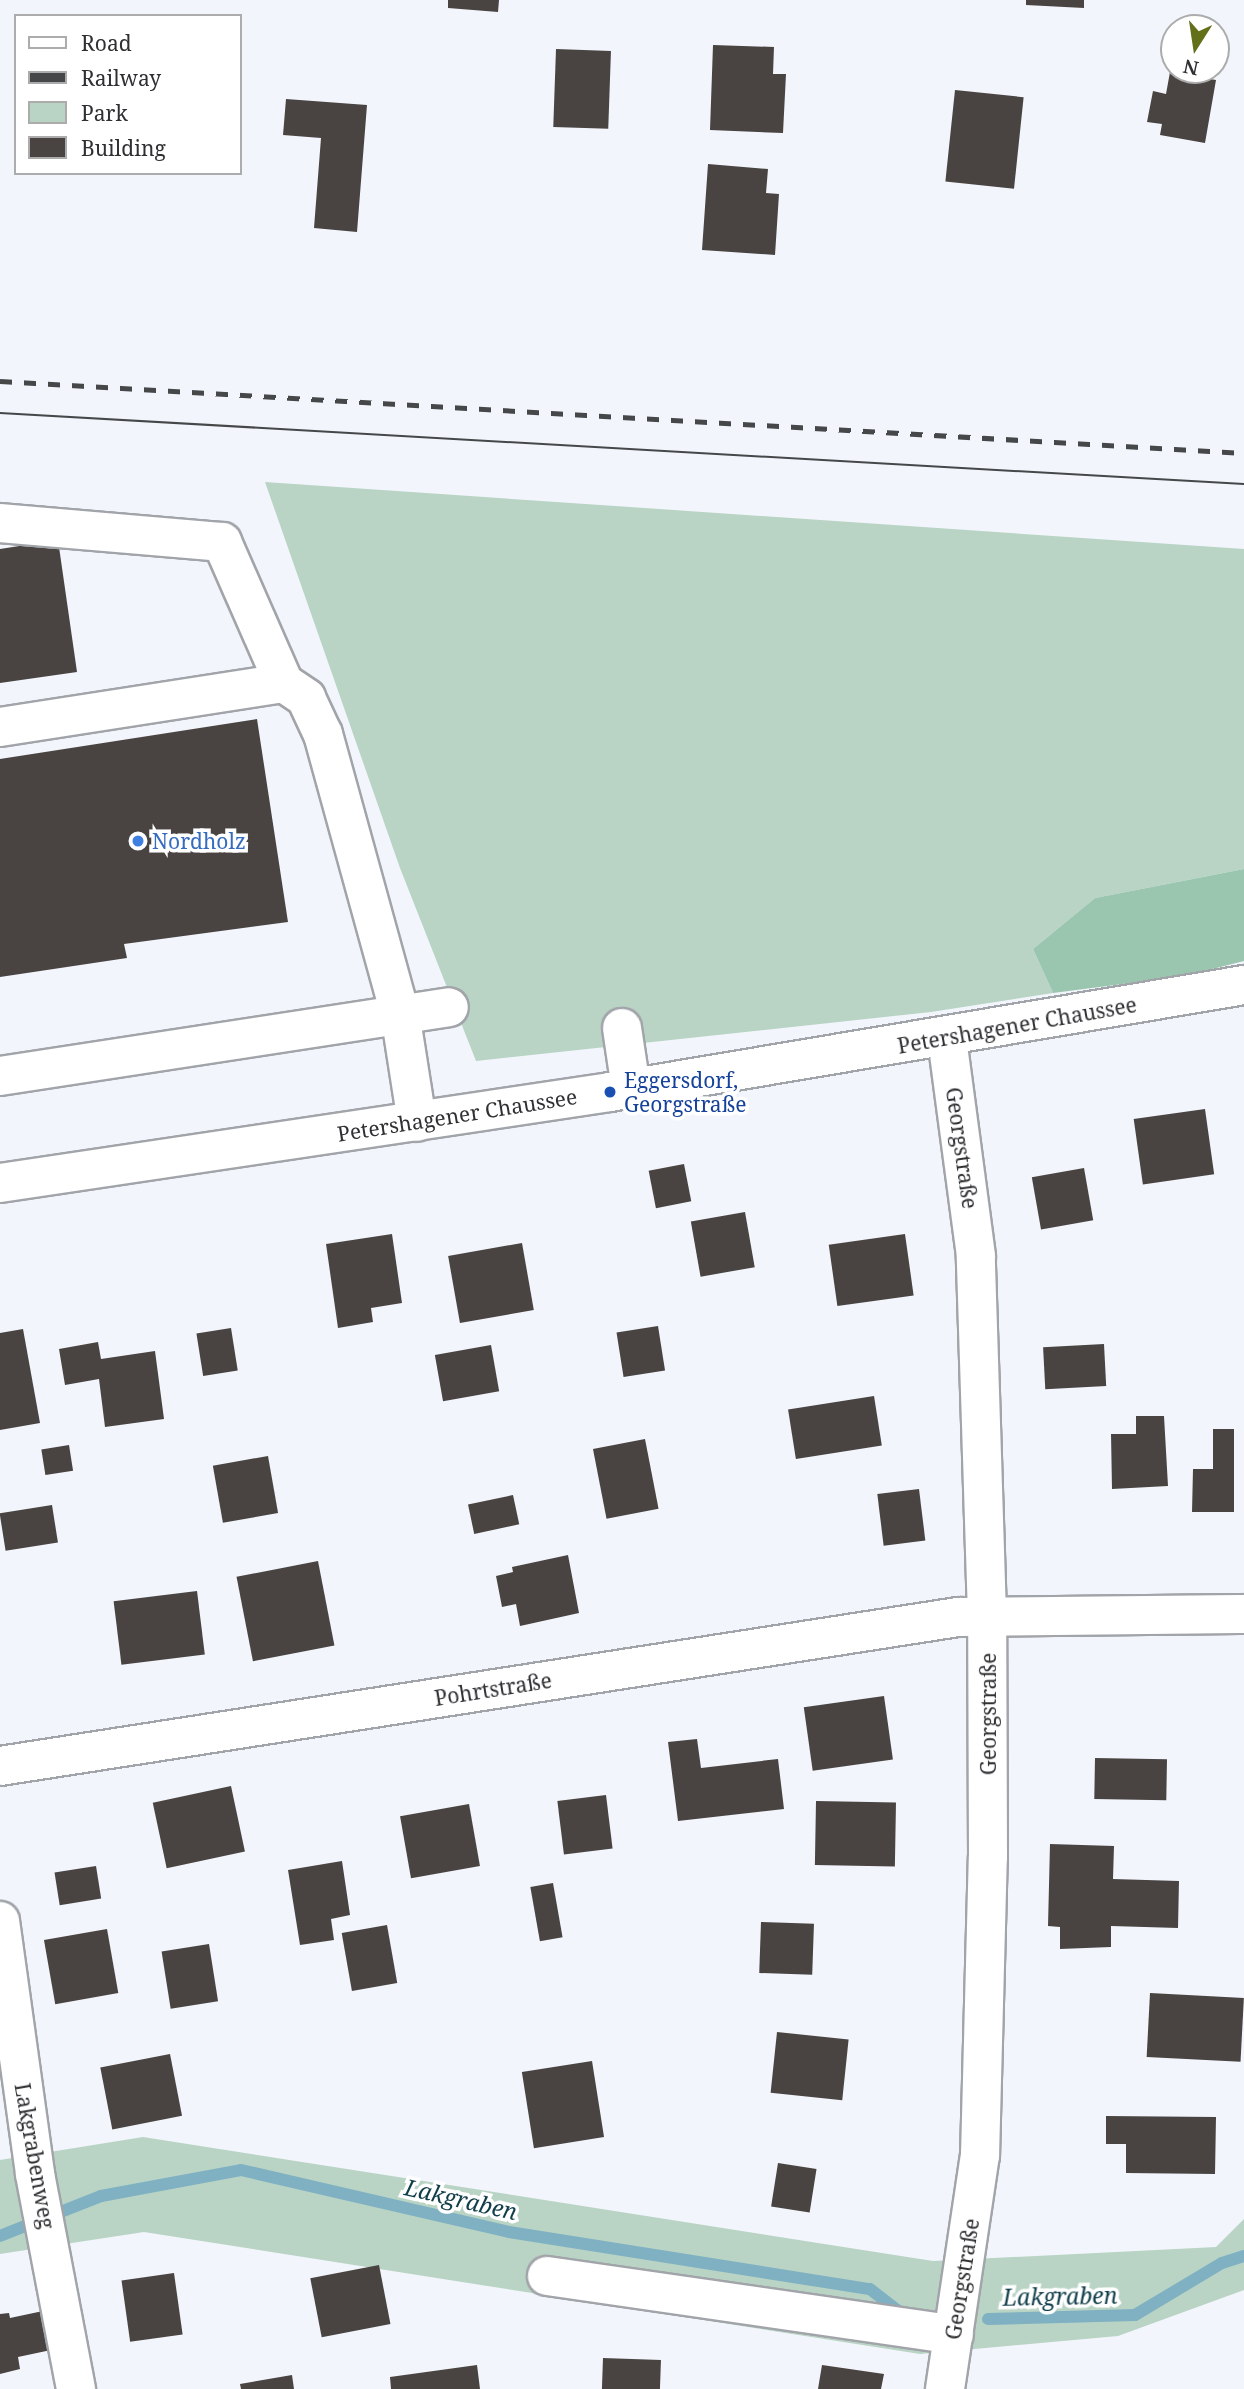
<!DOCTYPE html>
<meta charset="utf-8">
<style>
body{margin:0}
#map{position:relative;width:1244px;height:2389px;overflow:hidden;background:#f2f5fb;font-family:"Noto Serif",serif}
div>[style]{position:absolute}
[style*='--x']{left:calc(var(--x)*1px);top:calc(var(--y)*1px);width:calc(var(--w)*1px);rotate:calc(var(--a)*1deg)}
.green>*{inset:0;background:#b9d4c5}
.forest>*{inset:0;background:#9ac6af}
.stream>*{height:12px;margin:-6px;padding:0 6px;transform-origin:6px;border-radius:6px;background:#7fb1c2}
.building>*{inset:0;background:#494442;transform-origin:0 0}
.roads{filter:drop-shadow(2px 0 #a1a4a9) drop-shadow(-2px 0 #a1a4a9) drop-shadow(0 2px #a1a4a9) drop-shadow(0 -2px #a1a4a9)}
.minor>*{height:38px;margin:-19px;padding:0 19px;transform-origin:19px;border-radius:19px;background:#fff}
.tram>*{height:2px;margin:-1px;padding:0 1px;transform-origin:1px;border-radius:1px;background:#454749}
.rail>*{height:5px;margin-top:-2.5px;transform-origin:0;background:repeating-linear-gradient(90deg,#454749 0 12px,transparent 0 24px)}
.dots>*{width:19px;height:19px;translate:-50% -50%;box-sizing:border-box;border:4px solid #fff;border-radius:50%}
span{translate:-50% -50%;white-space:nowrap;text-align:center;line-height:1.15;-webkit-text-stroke:7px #fff;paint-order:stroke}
.shop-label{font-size:21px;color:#366cbe}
.left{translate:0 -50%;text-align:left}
.street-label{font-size:21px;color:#2f3032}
.transit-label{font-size:21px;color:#164399}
.water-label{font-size:23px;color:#103e4a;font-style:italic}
.legend{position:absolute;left:14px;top:14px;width:228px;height:161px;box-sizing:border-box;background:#fff;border:2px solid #acacad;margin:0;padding:9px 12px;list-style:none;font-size:21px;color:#2f3032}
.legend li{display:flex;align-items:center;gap:14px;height:35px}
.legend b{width:35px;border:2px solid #acacad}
.north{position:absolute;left:1160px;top:14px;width:70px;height:70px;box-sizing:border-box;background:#fff;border:2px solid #acacad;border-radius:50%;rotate:192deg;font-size:19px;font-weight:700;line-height:28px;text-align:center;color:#2f3032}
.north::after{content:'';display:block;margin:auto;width:24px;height:32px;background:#636f19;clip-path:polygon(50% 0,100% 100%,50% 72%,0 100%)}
</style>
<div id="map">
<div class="green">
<i style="clip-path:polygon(265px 482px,1244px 549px,1244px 869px,1095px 898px,1033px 949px,1053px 993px,931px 1012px,476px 1061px,400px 868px)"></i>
<i style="clip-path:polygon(143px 2137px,933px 2261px,1216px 2247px,1244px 2219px,1244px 2290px,1118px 2336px,920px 2354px,144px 2232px,0 2254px,0 2160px)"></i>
</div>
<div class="forest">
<i style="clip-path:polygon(1244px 869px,1244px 961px,1185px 976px,1053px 993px,1033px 949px,1095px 898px)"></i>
</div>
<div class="stream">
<i style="--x:0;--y:2236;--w:109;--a:-21.6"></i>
<i style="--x:101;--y:2196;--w:142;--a:-10.5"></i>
<i style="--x:241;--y:2170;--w:275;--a:13"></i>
<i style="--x:509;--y:2232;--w:365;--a:9"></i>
<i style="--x:870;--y:2289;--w:46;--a:37.9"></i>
<i style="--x:988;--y:2319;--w:147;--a:-1.6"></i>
<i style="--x:1135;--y:2315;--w:101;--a:-30.9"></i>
<i style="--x:1222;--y:2263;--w:23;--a:-18"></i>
</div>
<div class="building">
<i style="clip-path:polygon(448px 0,499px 0,498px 12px,448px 8px)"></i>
<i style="clip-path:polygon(1026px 0,1084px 0,1084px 8px,1026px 5px)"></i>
<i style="clip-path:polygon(713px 45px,774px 47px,773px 74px,786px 74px,783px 133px,710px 130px)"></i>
<i style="left:556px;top:49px;width:55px;height:78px;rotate:2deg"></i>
<i style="clip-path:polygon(1170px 72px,1216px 80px,1205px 143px,1160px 135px,1162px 124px,1147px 122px,1153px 91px,1166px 94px)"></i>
<i style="left:955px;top:90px;width:69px;height:92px;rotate:6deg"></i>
<i style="clip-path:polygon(286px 99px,367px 105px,357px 232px,314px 228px,321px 138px,283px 135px)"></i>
<i style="clip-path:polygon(708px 164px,768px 169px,766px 193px,779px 194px,775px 255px,702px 250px)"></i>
<i style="clip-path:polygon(58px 540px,77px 672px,0 683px,0 549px)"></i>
<i style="clip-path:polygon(257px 719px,288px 922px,124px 944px,127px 958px,0 977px,0 759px)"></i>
<i style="left:1205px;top:1109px;width:66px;height:72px;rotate:82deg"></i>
<i style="left:684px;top:1164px;width:38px;height:36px;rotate:79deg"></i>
<i style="left:1084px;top:1168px;width:53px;height:53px;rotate:80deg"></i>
<i style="left:745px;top:1212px;width:56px;height:55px;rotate:80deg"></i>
<i style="clip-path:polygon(392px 1234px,402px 1303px,371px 1308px,373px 1322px,338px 1328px,326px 1244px)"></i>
<i style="left:905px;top:1234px;width:62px;height:77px;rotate:82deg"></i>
<i style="left:522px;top:1243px;width:68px;height:75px;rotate:80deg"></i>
<i style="left:658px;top:1326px;width:45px;height:42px;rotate:81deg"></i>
<i style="left:231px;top:1328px;width:43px;height:35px;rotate:81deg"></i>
<i style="clip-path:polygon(23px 1329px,40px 1423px,0 1430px,0 1333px)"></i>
<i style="clip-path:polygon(98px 1342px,101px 1359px,155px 1351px,164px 1419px,105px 1427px,99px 1379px,65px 1385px,59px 1349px)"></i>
<i style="left:1104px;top:1344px;width:42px;height:61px;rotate:87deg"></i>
<i style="left:491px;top:1345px;width:47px;height:57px;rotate:80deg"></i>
<i style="left:874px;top:1396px;width:50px;height:87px;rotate:81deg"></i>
<i style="clip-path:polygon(1136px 1416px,1164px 1416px,1168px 1486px,1112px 1489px,1111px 1434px,1136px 1434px)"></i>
<i style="clip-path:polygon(1213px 1429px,1234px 1429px,1234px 1512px,1192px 1512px,1193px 1469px,1213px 1469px)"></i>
<i style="left:645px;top:1439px;width:71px;height:53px;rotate:79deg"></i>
<i style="left:69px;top:1445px;width:26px;height:28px;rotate:81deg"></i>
<i style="left:268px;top:1456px;width:58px;height:56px;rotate:80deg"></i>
<i style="left:919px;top:1489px;width:52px;height:42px;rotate:83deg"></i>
<i style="left:513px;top:1495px;width:30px;height:46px;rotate:78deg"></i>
<i style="left:52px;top:1505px;width:38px;height:53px;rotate:81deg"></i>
<i style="clip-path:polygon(568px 1555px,579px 1613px,520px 1626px,516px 1604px,502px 1607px,496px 1576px,513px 1572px,512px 1567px)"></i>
<i style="left:318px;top:1561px;width:86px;height:83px;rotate:79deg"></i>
<i style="left:197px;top:1591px;width:64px;height:84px;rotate:83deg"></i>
<i style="left:884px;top:1696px;width:64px;height:81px;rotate:82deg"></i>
<i style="clip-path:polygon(697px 1739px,701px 1768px,778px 1759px,784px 1809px,678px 1821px,668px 1742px)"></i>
<i style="left:1095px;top:1758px;width:72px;height:41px;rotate:1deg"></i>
<i style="left:231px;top:1786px;width:67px;height:80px;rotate:78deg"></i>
<i style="left:606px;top:1795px;width:54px;height:49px;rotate:83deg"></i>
<i style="left:816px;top:1801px;width:80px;height:64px;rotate:1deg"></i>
<i style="left:469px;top:1804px;width:63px;height:70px;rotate:80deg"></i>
<i style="clip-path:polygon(1050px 1844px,1114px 1846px,1113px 1879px,1179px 1881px,1178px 1928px,1111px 1926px,1111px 1947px,1060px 1949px,1060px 1927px,1048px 1926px)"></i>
<i style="clip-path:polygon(342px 1861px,350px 1915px,331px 1919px,334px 1940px,300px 1945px,288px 1870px)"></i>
<i style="left:96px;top:1866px;width:33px;height:42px;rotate:81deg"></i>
<i style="left:553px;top:1883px;width:55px;height:23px;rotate:80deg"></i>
<i style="left:761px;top:1922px;width:53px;height:51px;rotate:2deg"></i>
<i style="left:387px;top:1925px;width:59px;height:46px;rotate:80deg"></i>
<i style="left:107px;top:1929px;width:65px;height:64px;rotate:80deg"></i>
<i style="left:209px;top:1944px;width:58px;height:48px;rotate:81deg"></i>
<i style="left:1150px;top:1993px;width:94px;height:64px;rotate:3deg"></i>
<i style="left:777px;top:2032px;width:72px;height:61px;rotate:6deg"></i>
<i style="left:170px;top:2054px;width:63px;height:71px;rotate:79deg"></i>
<i style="left:592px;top:2061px;width:77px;height:71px;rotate:81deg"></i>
<i style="clip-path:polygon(1106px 2116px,1216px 2117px,1215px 2174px,1126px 2173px,1126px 2144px,1106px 2144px)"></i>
<i style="left:778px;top:2163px;width:39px;height:44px;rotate:9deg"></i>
<i style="left:379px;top:2265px;width:60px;height:70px;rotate:79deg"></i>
<i style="left:174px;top:2273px;width:62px;height:53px;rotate:82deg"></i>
<i style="clip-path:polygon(43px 2311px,51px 2350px,18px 2357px,20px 2369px,0 2374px,0 2314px,9px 2313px,10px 2318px)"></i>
<i style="left:603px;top:2358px;width:58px;height:31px;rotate:2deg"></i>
<i style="clip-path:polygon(477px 2365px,480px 2389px,391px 2389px,390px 2377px)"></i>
<i style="clip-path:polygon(822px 2365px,884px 2374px,881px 2389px,818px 2389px)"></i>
<i style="clip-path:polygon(292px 2375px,294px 2389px,241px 2389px,240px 2384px)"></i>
</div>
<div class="roads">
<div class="minor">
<i style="--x:0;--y:523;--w:223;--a:4.9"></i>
<i style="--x:222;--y:542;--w:154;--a:66.3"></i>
<i style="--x:0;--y:727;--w:287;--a:-8.8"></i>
<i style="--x:284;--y:683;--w:27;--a:34"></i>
<i style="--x:306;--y:698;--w:40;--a:65"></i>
<i style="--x:323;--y:734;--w:289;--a:74.6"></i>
<i style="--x:400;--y:1013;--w:110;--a:81.1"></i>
<i style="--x:622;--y:1028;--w:61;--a:81.5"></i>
<i style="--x:0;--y:1076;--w:454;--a:-8.7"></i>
<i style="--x:0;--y:1183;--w:617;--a:-8.48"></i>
<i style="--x:610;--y:1092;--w:643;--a:-9.58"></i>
<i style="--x:0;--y:1766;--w:970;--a:-8.84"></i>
<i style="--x:958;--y:1617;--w:286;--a:-0.6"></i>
<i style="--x:0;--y:1921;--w:255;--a:82.1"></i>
<i style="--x:35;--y:2174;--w:219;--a:79.2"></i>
<i style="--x:547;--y:2276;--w:411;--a:8.2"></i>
<i style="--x:945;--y:2389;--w:236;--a:-81.5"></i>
<i style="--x:980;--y:2156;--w:299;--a:-88.5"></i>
<i style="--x:988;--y:1857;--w:242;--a:-90.2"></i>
<i style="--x:987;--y:1615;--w:359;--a:-91.8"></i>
<i style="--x:976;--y:1256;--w:220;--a:-97.6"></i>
</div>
</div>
<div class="tram">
<i style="--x:0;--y:413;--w:1246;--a:3.27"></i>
</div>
<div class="rail">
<i style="--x:0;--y:381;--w:1246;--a:3.31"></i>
</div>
<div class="dots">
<i style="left:138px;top:841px;background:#3f7fe0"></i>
<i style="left:610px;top:1092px;background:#1a4fb4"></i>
</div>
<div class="shop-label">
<span class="left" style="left:152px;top:841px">Nordholz</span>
</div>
<div class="street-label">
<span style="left:1017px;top:1025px;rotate:-10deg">Petershagener Chaussee</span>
<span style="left:457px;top:1115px;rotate:-9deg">Petershagener Chaussee</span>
<span style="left:962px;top:1148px;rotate:82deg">Georgstraße</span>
<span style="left:493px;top:1689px;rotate:-9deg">Pohrtstraße</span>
<span style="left:988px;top:1714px;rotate:-90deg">Georgstraße</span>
<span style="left:35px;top:2156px;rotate:80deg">Lakgrabenweg</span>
<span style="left:962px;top:2279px;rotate:-81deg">Georgstraße</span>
</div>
<div class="transit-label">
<span class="left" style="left:624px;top:1092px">Eggersdorf,<br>Georgstraße</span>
</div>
<div class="water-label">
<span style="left:461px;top:2199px;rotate:13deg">Lakgraben</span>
<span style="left:1060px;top:2296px;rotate:-1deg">Lakgraben</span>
</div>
<ul class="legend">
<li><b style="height:9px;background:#fff"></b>Road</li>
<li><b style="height:9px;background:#454749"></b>Railway</li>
<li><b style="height:19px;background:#b9d4c5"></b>Park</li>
<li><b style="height:19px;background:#494442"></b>Building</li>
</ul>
<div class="north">N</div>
</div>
